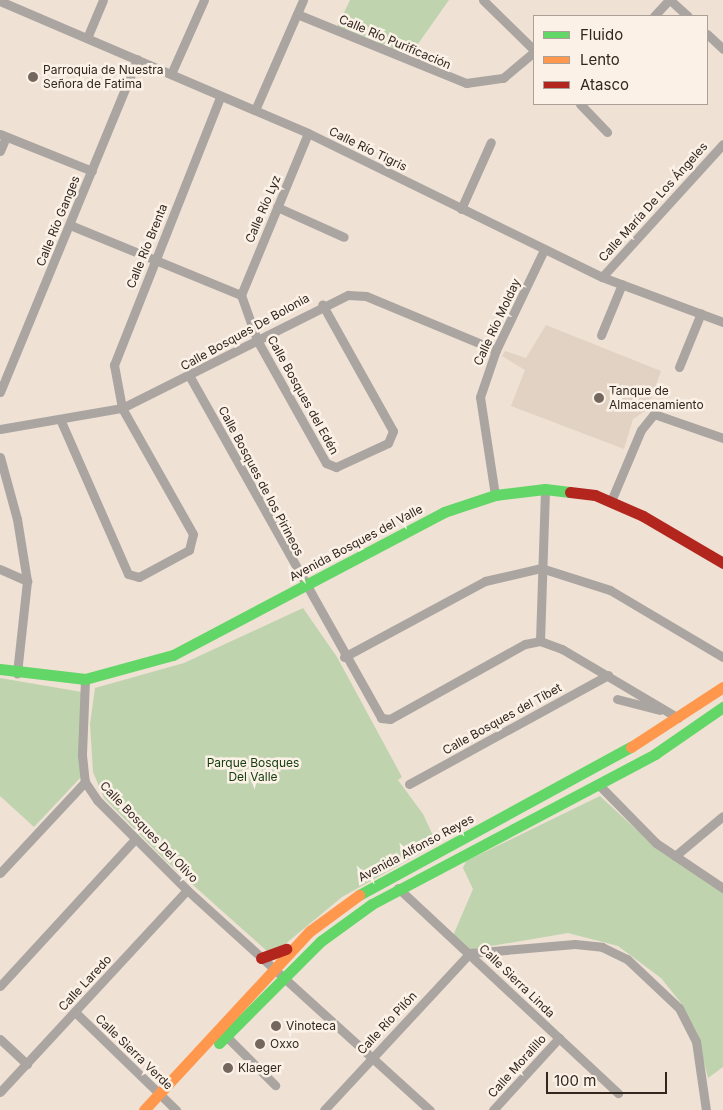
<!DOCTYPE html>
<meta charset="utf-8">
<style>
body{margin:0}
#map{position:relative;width:723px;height:1110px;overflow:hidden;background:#efe1d4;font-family:Inter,sans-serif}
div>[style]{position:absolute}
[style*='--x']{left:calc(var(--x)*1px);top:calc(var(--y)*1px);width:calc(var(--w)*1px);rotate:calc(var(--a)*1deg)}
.industrial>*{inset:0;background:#e1d2c3}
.green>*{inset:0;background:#bfd4ae}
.street>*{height:9px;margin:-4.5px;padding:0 4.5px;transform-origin:4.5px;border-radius:4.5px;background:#aba5a1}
.fast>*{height:11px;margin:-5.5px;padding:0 5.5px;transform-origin:5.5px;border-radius:5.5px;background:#63d668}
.slow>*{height:11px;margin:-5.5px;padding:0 5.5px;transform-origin:5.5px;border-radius:5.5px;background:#ff974d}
.jam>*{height:11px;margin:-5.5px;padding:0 5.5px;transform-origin:5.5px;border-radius:5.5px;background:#b3261e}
.dots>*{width:14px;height:14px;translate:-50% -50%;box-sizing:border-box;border:2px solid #fbf1e7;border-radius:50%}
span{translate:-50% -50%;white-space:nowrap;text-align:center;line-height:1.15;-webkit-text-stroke:5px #fbf1e7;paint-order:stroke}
.street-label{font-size:12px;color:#31271f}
.poi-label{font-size:12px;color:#31271f}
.left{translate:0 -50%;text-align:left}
.park-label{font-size:12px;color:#123c0c}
.legend{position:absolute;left:533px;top:15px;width:175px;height:90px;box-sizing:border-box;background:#fbf1e7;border:1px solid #aaa097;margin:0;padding:6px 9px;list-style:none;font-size:15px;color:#31271f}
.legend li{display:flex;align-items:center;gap:10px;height:25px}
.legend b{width:25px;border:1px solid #aaa097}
.scale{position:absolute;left:546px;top:1072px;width:121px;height:22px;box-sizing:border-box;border:2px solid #31271f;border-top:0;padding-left:6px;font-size:15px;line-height:18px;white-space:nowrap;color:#31271f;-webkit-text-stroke:4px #fbf1e7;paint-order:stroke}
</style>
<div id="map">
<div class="industrial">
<i style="clip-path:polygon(546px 325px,661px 371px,647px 410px,633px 419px,624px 449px,511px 406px,525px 370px,502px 356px,505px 351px,526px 358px)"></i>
</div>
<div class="green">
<i style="clip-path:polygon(350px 0,449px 0,408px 58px,337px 27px)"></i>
<i style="clip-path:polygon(303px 608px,337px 657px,402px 777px,398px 780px,423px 814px,437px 844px,342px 897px,278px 950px,267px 951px,165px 860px,104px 798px,93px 772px,90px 724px,95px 688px,184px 663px)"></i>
<i style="clip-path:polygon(0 678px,82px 692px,82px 776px,34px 827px,0 796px)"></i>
<i style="clip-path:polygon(600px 796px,654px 846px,723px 891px,723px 1067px,708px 1078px,697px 1034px,681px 1003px,661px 978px,618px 946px,568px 933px,468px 950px,452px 938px,473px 889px,463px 868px,466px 861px)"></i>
</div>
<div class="street">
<i style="--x:483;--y:0;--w:71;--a:44.4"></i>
<i style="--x:670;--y:0;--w:24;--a:42"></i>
<i style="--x:0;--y:1;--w:335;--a:23.2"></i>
<i style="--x:308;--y:133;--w:327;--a:26.1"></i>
<i style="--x:602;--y:277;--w:129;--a:20.4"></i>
<i style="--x:297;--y:14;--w:183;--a:22.2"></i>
<i style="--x:466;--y:83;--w:37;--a:-8"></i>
<i style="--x:503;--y:78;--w:40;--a:-40"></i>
<i style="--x:654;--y:16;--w:22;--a:-47"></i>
<i style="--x:707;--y:34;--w:22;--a:43"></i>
<i style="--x:87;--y:38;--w:41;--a:-67.2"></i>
<i style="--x:171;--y:74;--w:81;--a:-66"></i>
<i style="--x:580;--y:104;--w:39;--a:46"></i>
<i style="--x:255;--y:110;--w:120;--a:-66.4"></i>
<i style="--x:0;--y:134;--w:99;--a:21.9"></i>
<i style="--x:0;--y:151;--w:15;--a:-67"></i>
<i style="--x:277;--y:207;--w:73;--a:24.1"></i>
<i style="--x:461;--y:209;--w:73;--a:-65.9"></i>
<i style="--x:70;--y:225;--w:185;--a:22.3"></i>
<i style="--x:602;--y:277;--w:180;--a:-47.7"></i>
<i style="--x:241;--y:295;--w:48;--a:70.4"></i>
<i style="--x:257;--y:340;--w:141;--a:60.7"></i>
<i style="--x:326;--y:463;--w:11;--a:22"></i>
<i style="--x:336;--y:467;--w:57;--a:-24.8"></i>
<i style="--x:388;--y:443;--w:13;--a:-67"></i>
<i style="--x:393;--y:431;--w:145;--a:-119.2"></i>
<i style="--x:241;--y:295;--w:175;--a:-67.5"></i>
<i style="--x:601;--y:335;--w:55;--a:-67.6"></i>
<i style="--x:679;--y:367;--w:58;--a:-67.8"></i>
<i style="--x:190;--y:377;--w:391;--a:60.7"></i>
<i style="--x:381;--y:718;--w:9;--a:6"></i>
<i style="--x:390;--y:719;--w:154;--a:-29.1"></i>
<i style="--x:525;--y:644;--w:15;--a:-11"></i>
<i style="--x:540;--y:641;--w:23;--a:20"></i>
<i style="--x:562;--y:649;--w:135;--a:30.7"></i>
<i style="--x:0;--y:392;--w:360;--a:-67.6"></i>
<i style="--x:60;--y:419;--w:169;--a:66.3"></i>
<i style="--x:128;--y:574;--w:11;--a:15"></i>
<i style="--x:139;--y:577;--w:57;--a:-28.4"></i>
<i style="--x:189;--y:550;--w:16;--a:-76"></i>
<i style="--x:193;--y:534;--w:145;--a:-119.4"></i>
<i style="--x:122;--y:408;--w:44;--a:-100.5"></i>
<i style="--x:114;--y:365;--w:288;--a:-68.4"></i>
<i style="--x:0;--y:429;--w:124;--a:-9.8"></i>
<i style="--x:122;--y:408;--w:253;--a:-26.6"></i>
<i style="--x:348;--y:295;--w:18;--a:3"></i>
<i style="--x:366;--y:296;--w:141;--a:22.6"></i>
<i style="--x:0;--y:457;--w:64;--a:74.7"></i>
<i style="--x:17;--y:519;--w:63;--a:80.8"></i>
<i style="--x:27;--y:581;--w:93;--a:96.2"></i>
<i style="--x:495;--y:495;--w:99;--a:-98.7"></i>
<i style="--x:480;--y:397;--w:50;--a:-71.2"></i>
<i style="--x:496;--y:350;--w:111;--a:-64.4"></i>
<i style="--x:611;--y:501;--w:77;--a:-67.1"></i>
<i style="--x:641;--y:430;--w:21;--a:-51"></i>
<i style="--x:654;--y:414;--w:73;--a:19.2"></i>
<i style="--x:0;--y:569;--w:30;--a:24"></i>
<i style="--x:540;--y:641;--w:152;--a:-88.1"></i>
<i style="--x:344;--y:657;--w:160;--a:-28.3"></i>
<i style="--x:485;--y:581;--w:57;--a:-13.1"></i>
<i style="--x:541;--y:568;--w:72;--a:17.7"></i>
<i style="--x:610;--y:590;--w:131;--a:30.7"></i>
<i style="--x:85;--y:679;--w:76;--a:92.3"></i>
<i style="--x:82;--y:755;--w:27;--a:84"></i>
<i style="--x:85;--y:782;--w:22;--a:56"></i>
<i style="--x:97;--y:800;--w:127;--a:45"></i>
<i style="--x:187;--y:890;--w:328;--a:42.2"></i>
<i style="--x:617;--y:699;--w:44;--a:14.3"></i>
<i style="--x:409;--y:784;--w:227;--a:-28.7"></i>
<i style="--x:598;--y:784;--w:83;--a:45.5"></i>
<i style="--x:656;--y:843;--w:81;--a:33.9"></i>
<i style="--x:675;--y:856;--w:62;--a:-39.8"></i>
<i style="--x:0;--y:873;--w:125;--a:-47"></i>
<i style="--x:398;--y:888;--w:301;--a:43"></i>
<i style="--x:0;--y:986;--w:200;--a:-47.4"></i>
<i style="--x:75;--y:1012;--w:141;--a:44.1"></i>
<i style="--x:223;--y:1033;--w:74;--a:45"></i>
<i style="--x:0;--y:1039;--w:37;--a:43"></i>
<i style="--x:0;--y:1092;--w:275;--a:-47.2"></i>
<i style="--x:324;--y:1110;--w:214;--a:-47.1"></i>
<i style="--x:470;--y:953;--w:105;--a:-4.9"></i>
<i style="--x:575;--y:944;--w:27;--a:6"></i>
<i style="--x:602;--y:947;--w:28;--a:26"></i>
<i style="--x:627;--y:959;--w:71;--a:43.3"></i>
<i style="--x:679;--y:1008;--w:37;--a:63"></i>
<i style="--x:696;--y:1041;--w:70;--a:81.8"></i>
<i style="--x:493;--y:1110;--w:98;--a:-47.5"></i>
</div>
<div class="fast">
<i style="--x:0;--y:669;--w:86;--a:6.7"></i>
<i style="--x:85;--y:679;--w:91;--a:-15.3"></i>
<i style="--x:173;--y:655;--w:306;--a:-27.8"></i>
<i style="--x:444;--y:512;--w:54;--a:-18.4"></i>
<i style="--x:495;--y:495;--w:50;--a:-6.8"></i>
<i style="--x:545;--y:489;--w:25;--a:7"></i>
<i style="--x:359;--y:895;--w:310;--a:-28.6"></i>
<i style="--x:219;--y:1043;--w:144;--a:-45"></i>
<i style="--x:321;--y:941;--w:63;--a:-36"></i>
<i style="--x:372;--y:904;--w:320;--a:-27.9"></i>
<i style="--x:655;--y:754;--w:83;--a:-34.7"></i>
</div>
<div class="slow">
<i style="--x:631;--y:747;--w:110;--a:-33.1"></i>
<i style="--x:144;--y:1110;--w:244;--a:-47.2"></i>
<i style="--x:310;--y:931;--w:61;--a:-36.3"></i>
</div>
<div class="jam">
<i style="--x:570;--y:492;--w:25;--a:7"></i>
<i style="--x:595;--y:495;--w:52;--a:23.6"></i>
<i style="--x:643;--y:516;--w:93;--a:30.4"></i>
<i style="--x:261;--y:958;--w:27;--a:-20"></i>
</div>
<div class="dots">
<i style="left:33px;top:77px;background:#74685e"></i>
<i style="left:599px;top:398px;background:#74685e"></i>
<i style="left:276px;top:1026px;background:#74685e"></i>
<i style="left:260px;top:1044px;background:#74685e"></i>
<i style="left:228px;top:1068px;background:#74685e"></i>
</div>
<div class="street-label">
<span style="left:395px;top:42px;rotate:23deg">Calle Río Purificación</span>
<span style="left:368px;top:149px;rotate:26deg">Calle Río Tigris</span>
<span style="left:653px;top:202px;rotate:-48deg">Calle María De Los Ángeles</span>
<span style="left:263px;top:209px;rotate:-67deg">Calle Río Lyz</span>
<span style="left:58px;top:221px;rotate:-68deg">Calle Río Ganges</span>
<span style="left:147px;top:246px;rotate:-68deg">Calle Río Brenta</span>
<span style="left:497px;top:322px;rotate:-65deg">Calle Río Molday</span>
<span style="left:245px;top:332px;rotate:-29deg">Calle Bosques De Bolonia</span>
<span style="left:303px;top:395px;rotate:61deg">Calle Bosques del Edén</span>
<span style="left:261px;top:481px;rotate:62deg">Calle Bosques de los Pirineos</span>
<span style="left:356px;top:543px;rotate:-28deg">Avenida Bosques del Valle</span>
<span style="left:502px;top:719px;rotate:-29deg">Calle Bosques del Tíbet</span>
<span style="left:149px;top:832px;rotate:46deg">Calle Bosques Del Olivo</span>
<span style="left:416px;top:848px;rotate:-28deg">Avenida Alfonso Reyes</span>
<span style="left:517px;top:981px;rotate:44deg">Calle Sierra Linda</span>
<span style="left:85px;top:983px;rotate:-47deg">Calle Laredo</span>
<span style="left:387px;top:1023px;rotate:-47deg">Calle Río Pilón</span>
<span style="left:134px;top:1052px;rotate:44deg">Calle Sierra Verde</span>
<span style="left:517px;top:1066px;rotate:-48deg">Calle Moralillo</span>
</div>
<div class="poi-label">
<span class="left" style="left:43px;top:77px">Parroquia de Nuestra<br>Señora de Fatima</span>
<span class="left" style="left:609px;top:398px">Tanque de<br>Almacenamiento</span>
<span class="left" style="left:286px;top:1026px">Vinoteca</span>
<span class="left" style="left:270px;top:1044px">Oxxo</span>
<span class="left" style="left:238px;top:1068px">Klaeger</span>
</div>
<div class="park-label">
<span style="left:253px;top:770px">Parque Bosques<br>Del Valle</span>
</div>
<ul class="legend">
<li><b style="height:6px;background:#63d668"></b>Fluido</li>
<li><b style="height:6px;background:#ff974d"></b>Lento</li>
<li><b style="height:6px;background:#b3261e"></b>Atasco</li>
</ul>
<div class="scale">100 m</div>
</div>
